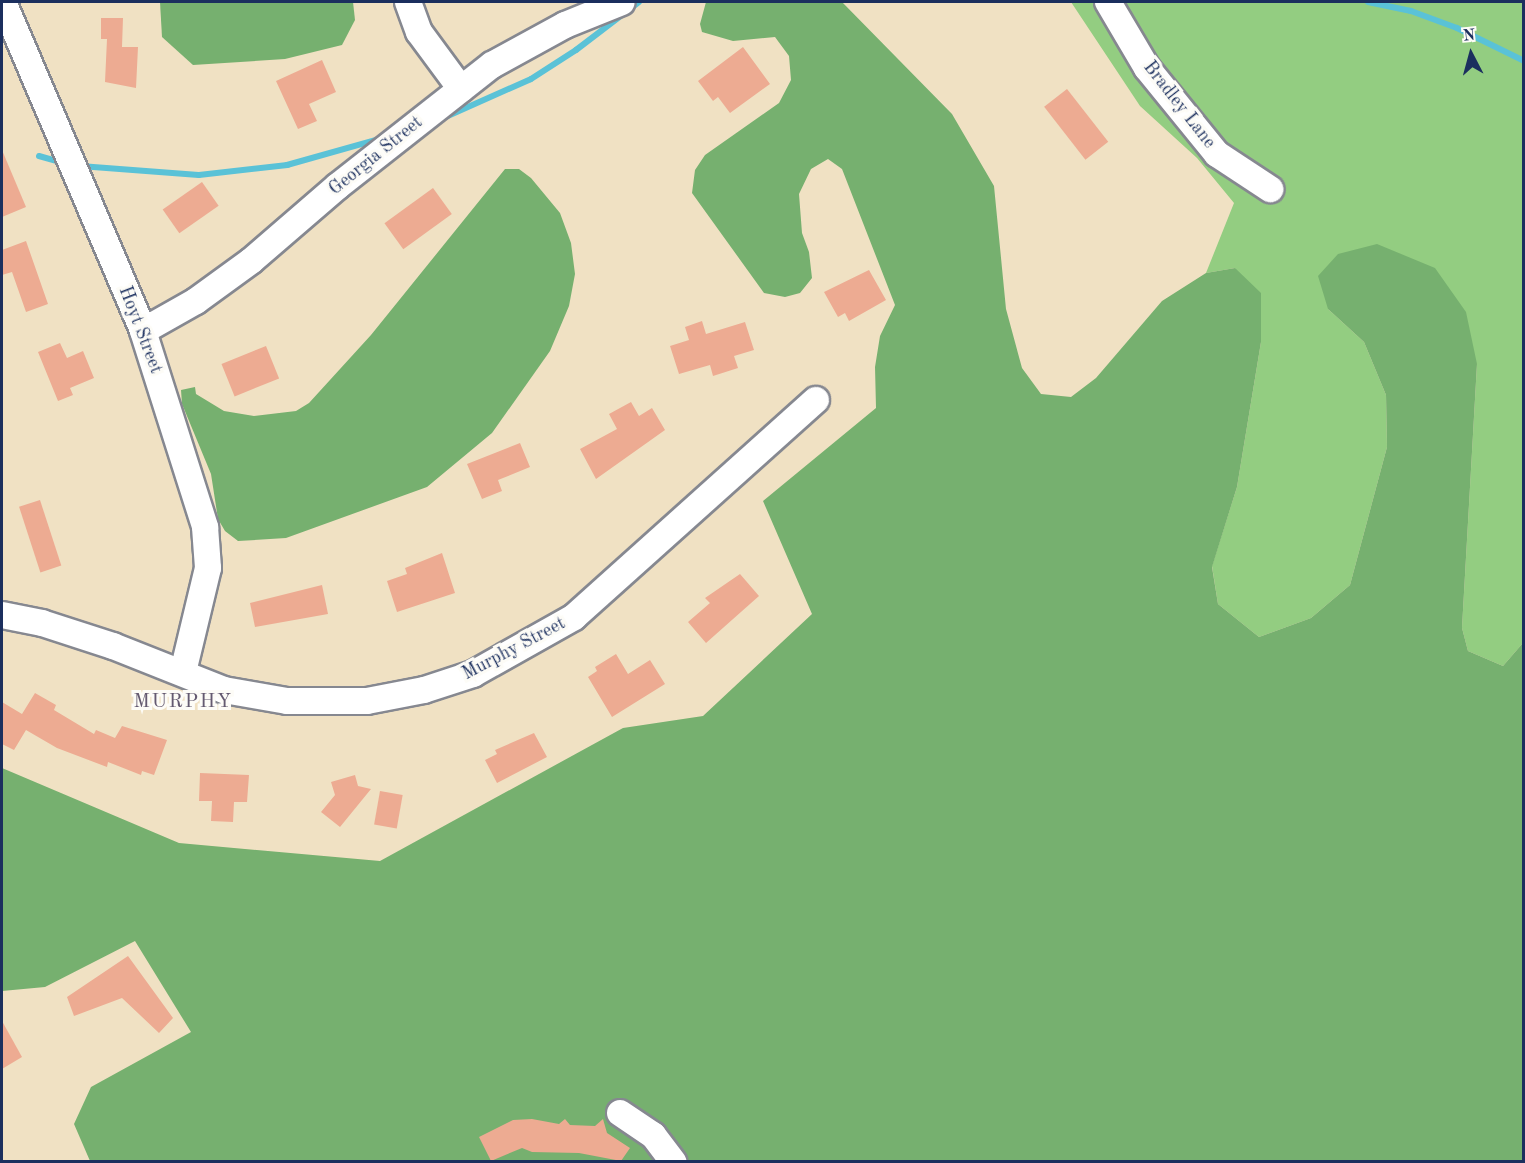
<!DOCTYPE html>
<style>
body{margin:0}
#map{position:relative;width:1525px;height:1163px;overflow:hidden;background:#f0e1c3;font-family:"Old Standard TT",serif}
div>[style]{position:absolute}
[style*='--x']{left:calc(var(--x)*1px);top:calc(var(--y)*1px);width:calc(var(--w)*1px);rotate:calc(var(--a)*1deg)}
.green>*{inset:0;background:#93cd81}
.forest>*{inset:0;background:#76b06f}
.stream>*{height:6px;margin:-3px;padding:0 3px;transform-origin:3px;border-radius:3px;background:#5ac2d7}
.building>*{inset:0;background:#edab92;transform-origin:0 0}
.roads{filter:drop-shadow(2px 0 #868890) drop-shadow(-2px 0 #868890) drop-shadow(0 2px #868890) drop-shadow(0 -2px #868890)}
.minor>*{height:26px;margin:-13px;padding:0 13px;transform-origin:13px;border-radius:13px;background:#fff}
span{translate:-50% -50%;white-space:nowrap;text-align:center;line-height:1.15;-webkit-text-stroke:6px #fdfcf7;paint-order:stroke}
.street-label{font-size:18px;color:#1b2f5e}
.neighbourhood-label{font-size:20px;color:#645a70;letter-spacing:1.5px}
.frame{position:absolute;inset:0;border:3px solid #1b2f5e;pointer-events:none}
.north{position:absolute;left:1441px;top:24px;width:60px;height:60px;-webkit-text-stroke:4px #fdfcf7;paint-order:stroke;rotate:354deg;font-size:16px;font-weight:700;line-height:24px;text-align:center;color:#1b2f5e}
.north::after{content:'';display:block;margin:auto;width:21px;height:27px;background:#1b2f5e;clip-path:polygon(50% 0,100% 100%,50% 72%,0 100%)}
</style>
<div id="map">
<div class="green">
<i style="clip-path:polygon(1071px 2px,1523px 2px,1522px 644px,1503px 666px,1468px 651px,1462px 628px,1477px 364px,1328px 309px,1364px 342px,1386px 395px,1387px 447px,1350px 585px,1311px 618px,1259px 637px,1218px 604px,1212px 566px,1237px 487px,1261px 342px,1235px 268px,1206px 273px,1234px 203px,1197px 158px,1140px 106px)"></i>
</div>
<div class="forest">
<i style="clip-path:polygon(160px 2px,353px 2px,355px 20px,342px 45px,285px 59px,193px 65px,162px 37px)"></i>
<i style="clip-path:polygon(706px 2px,842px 2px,952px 114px,994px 186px,1006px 309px,1022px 368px,1041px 394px,1071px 397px,1096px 378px,1162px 301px,1206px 273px,1235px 268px,1261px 293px,1261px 342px,1237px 487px,1212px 567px,1218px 604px,1259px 637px,1311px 618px,1350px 585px,1387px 447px,1386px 395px,1364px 342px,1328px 309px,1318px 276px,1338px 254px,1377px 244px,1435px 268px,1466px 312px,1477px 364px,1462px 628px,1468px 651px,1503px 666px,1522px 644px,1523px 549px,1523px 1161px,90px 1161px,74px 1124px,91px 1087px,191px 1032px,135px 941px,45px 987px,2px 991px,2px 768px,179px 843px,380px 861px,623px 728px,703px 716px,812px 614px,763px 501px,876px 408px,875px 367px,880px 336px,895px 305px,842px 169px,828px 159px,811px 169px,799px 194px,802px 233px,809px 252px,812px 278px,800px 293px,785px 297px,764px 293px,692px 193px,695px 170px,705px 155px,779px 103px,791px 80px,789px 56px,775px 37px,733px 41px,702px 32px,700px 24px)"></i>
<i style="clip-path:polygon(505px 169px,519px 169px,531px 178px,560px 213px,571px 243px,575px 274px,569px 306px,550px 351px,492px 433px,427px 487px,286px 538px,238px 541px,225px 531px,218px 519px,211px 474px,182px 404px,181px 390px,195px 387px,196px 394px,224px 411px,254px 416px,296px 411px,309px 403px,371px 335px)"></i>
</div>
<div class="stream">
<i style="--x:1368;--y:2;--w:44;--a:11.8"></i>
<i style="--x:1411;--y:11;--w:49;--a:20.3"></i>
<i style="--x:1457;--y:28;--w:75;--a:26.2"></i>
<i style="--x:441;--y:119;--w:98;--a:-24"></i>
<i style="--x:531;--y:79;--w:54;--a:-32.8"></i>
<i style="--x:576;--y:50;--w:79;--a:-37.3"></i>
<i style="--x:39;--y:156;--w:26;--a:16"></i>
<i style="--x:80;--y:166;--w:119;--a:4.3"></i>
<i style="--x:199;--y:175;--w:89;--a:-6.5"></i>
<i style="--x:287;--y:165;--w:100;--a:-15.7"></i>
</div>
<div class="building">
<i style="clip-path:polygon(101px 18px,123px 18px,122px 47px,138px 47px,136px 88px,105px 82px,107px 39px,101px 39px)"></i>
<i style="clip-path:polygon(743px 47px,770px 84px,730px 113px,718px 97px,713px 101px,698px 81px)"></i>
<i style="clip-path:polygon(322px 60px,336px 92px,309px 104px,317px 121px,298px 129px,276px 81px)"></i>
<i style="left:1067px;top:89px;width:67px;height:29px;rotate:52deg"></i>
<i style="clip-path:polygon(2px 150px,26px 207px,2px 217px)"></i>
<i style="left:202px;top:182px;width:29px;height:48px;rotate:55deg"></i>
<i style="left:433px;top:188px;width:32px;height:60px;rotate:54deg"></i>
<i style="clip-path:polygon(26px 241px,48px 304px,26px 312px,12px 272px,2px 275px,2px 250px)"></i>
<i style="clip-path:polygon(869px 270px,886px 300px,849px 321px,845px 313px,838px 317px,824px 292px)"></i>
<i style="clip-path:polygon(702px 321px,706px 334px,745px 322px,754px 350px,734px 356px,738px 368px,713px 376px,710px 365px,679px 374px,670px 346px,689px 340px,685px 327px)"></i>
<i style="clip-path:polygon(60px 343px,67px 358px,83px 351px,94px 378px,70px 388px,73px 395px,58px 401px,38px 352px)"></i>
<i style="left:266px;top:346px;width:35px;height:48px;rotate:68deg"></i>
<i style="clip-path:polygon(631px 402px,639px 416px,652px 408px,665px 430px,596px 479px,580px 449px,617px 429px,609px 414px)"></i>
<i style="clip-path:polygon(520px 443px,530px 467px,498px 480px,502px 491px,482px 499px,467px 464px)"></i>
<i style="left:40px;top:500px;width:69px;height:22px;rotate:72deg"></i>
<i style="clip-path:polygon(442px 553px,455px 593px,397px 612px,387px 581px,407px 574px,405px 568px)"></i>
<i style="clip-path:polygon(740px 574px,759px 596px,706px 643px,688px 622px,710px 603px,705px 598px)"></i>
<i style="clip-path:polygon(322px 585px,328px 614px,255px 627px,250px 603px)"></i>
<i style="clip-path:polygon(616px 654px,628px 674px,650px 660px,665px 684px,612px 717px,588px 677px,597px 671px,595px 667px)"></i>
<i style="clip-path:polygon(35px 693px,56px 705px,54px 710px,94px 734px,96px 730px,115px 738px,122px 726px,167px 740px,154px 775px,142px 771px,141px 775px,108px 762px,107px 767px,57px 748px,26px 730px,14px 750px,2px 744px,2px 702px,22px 714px)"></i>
<i style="clip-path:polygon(534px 733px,547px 757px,497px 783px,485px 760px,497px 754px,495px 750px)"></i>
<i style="clip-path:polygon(200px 773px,249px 775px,247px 802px,234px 802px,233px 822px,211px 821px,212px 801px,199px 801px)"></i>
<i style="clip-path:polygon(355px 775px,358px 786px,371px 789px,340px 827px,321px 812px,335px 795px,331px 782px)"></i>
<i style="left:380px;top:791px;width:23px;height:34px;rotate:10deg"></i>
<i style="clip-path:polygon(128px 956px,173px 1018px,159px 1033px,122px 998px,74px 1016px,67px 997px)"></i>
<i style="clip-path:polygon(2px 1021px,22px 1057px,2px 1069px)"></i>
<i style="clip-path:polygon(532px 1119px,559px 1124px,565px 1119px,570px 1125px,595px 1126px,603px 1119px,607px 1133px,630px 1148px,621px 1161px,579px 1153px,532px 1152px,522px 1148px,491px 1161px,479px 1137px,513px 1120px)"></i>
</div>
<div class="roads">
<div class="minor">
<i style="--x:3;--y:2;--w:358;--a:66.9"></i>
<i style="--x:143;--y:331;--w:206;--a:72.4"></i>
<i style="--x:205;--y:527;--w:41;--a:85.8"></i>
<i style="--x:208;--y:568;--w:107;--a:103.5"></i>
<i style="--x:408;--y:2;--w:32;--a:70"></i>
<i style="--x:419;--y:32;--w:71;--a:53.6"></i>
<i style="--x:1108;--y:2;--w:77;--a:59.4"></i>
<i style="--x:1147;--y:68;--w:111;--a:50.9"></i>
<i style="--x:1217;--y:154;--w:64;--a:33.4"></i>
<i style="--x:143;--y:331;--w:61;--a:-29.5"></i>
<i style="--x:196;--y:301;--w:68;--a:-36"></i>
<i style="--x:251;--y:261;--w:115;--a:-40.8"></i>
<i style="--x:338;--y:186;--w:196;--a:-38.2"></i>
<i style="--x:492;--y:65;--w:83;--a:-28.7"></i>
<i style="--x:565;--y:25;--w:61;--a:-22"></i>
<i style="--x:2;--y:615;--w:41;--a:11.3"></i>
<i style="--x:42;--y:623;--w:75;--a:17.9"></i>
<i style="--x:113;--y:646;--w:119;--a:21.6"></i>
<i style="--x:224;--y:690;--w:64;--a:9.9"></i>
<i style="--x:287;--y:701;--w:80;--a:0"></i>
<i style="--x:367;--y:701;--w:58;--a:-10.9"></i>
<i style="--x:424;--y:690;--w:52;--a:-18.1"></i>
<i style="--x:473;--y:674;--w:116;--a:-29.4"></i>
<i style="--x:574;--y:617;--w:325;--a:-41.9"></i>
<i style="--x:620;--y:1113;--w:40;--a:34"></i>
<i style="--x:653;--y:1135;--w:34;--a:53"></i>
</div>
</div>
<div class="street-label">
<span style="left:1179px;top:105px;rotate:52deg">Bradley Lane</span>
<span style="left:376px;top:156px;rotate:-39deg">Georgia Street</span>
<span style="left:140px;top:330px;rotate:69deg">Hoyt Street</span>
<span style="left:514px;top:649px;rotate:-28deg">Murphy Street</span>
</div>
<div class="neighbourhood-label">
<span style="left:183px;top:702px">MURPHY</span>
</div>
<div class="frame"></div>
<div class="north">N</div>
</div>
